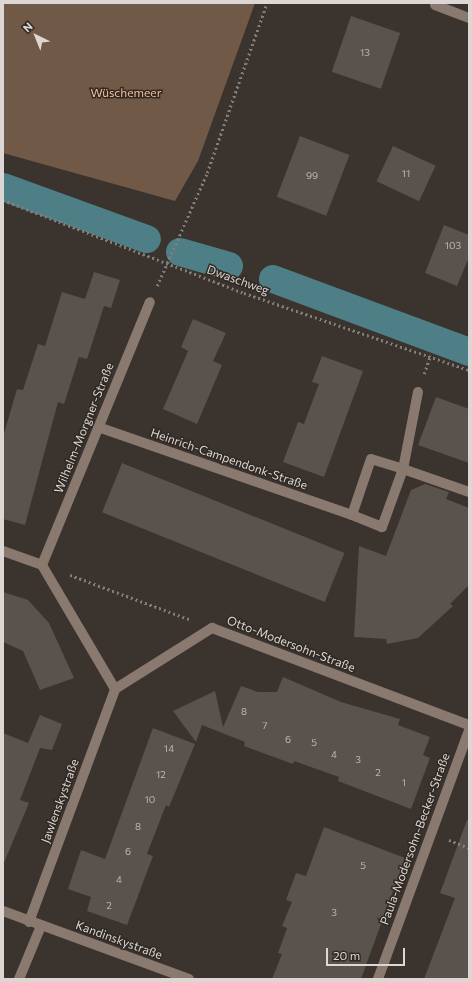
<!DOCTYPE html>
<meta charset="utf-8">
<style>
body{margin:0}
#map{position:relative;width:472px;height:982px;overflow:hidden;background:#3a332e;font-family:Commissioner,sans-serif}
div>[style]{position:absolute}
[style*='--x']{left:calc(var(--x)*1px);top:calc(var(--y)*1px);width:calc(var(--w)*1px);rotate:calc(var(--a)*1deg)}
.green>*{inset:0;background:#715947}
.canal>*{height:28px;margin:-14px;padding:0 14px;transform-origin:14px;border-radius:14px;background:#4e7f87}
.building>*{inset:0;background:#5a524c;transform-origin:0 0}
.path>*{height:2.5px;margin-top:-1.25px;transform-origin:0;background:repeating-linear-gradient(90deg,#847e7a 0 2px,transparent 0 5px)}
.minor>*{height:10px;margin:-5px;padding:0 5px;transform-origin:5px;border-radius:5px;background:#89796f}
span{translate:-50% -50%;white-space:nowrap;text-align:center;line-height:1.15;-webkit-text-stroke:3px #302924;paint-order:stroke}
.number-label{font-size:10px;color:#bcb6b2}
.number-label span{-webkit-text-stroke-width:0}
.park-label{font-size:12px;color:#f6be95}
.street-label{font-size:12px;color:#dcd7d4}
.frame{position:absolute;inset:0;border:4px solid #dcd7d4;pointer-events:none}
.north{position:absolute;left:16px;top:16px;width:40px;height:40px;-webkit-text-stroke:3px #302924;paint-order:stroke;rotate:317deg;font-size:11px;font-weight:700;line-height:16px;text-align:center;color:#dcd7d4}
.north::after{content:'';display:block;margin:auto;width:14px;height:18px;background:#dcd7d4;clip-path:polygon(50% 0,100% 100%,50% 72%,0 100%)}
.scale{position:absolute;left:326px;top:948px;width:79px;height:18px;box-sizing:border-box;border:2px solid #dcd7d4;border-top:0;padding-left:5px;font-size:12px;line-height:14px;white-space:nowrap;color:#dcd7d4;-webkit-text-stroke:3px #302924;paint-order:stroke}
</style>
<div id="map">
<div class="green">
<i style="clip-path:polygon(3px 3px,255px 3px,198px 161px,175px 201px,3px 153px)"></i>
</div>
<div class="canal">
<i style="--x:3;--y:187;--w:153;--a:19.9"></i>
<i style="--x:180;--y:252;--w:51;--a:15.9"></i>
<i style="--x:273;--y:279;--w:209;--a:20.4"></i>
</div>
<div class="building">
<i style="left:351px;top:16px;width:52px;height:59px;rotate:19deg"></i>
<i style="left:300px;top:136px;width:53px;height:65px;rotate:21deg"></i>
<i style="left:393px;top:146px;width:47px;height:39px;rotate:25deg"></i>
<i style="clip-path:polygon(444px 225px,469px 235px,469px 257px,457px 286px,425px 273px)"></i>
<i style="clip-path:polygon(94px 272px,120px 280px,111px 308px,104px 306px,87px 359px,79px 357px,64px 404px,58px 402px,25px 525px,3px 519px,3px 437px,17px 389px,23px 390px,38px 344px,45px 346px,62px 292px,85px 299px)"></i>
<i style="clip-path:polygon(193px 319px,226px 333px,213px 361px,222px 365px,197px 424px,163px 409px,188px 351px,181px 347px)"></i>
<i style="clip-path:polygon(322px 356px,363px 371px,324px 477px,283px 462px,298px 422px,304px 424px,311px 405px,319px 384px,312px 382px)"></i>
<i style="clip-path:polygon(436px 397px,469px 409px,469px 463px,418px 445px)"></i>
<i style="left:122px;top:463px;width:240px;height:53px;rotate:22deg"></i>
<i style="clip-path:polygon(425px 484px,449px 492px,446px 499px,469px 508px,469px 585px,450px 604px,453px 606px,418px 638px,387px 644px,386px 639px,354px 637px,359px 546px,386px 556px,411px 490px)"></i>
<i style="clip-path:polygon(3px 592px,28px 600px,49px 623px,74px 678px,40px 690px,23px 651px,3px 642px)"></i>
<i style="clip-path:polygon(283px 677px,341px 702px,400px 719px,398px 725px,430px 737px,423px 755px,430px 758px,411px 809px,338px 781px,339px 777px,294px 761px,293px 764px,244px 746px,245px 742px,202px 725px,196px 742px,173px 711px,215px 691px,223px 727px,241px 686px,258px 692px,277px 692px)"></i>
<i style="clip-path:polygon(40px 715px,62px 724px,52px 750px,40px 748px,20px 800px,29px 803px,3px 865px,3px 733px,28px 743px)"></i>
<i style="clip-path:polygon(153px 728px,195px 744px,169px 807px,166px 805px,147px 854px,153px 856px,127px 925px,87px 911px,91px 897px,68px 889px,81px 850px,105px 859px)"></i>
<i style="clip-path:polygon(467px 820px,469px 820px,469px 979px,424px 979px,455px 898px,440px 893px)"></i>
<i style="clip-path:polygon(324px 827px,405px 858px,361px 979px,272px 979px,282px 954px,278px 953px,287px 928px,282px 926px,292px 902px,286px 900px,296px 873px,306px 876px)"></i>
</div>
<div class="path">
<i style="--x:3;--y:200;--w:258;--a:21.1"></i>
<i style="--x:244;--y:293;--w:238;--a:18.9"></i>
<i style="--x:157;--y:286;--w:124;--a:-66.1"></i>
<i style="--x:207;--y:173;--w:180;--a:-70.6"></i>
<i style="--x:424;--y:374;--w:18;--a:-71"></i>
<i style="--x:70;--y:575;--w:127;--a:20.3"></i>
<i style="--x:449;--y:840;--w:22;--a:22"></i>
</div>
<div class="minor">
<i style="--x:435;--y:5;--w:36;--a:21"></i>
<i style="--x:418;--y:392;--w:78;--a:101"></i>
<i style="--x:403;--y:469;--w:70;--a:19.2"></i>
<i style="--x:98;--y:427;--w:269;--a:19.1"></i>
<i style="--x:371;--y:459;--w:34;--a:17"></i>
<i style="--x:403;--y:469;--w:62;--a:109.9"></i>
<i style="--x:382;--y:527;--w:32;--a:-158"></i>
<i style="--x:352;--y:515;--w:59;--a:-71.3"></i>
<i style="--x:3;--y:551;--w:41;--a:19.7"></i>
<i style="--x:115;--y:689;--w:144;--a:-120.5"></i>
<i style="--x:42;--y:565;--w:284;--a:-67.7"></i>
<i style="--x:115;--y:689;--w:115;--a:-32.2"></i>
<i style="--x:212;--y:628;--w:275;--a:20.7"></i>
<i style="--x:3;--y:911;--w:198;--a:20.1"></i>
<i style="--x:29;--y:922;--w:248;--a:-69.7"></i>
<i style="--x:19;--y:979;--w:57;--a:-67.5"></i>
<i style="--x:378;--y:979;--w:265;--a:-69.9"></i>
</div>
<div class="number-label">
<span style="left:365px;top:53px">13</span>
<span style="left:406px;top:174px">11</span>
<span style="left:312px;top:176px">99</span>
<span style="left:453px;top:246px">103</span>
<span style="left:244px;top:712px">8</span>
<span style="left:265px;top:726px">7</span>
<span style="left:288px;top:740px">6</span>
<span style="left:314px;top:743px">5</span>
<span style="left:169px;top:749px">14</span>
<span style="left:334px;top:755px">4</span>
<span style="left:358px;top:760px">3</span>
<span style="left:378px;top:773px">2</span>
<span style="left:161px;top:775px">12</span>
<span style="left:404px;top:783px">1</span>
<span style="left:150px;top:800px">10</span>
<span style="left:138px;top:827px">8</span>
<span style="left:128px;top:852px">6</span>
<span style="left:363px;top:866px">5</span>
<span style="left:119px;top:880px">4</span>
<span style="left:109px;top:906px">2</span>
<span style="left:334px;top:913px">3</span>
</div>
<div class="park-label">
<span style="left:126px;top:93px">Wüschemeer</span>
</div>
<div class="street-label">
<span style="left:238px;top:280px;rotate:20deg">Dwaschweg</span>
<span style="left:84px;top:428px;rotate:-68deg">Wilhelm-Morgner-Straße</span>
<span style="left:229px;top:459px;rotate:19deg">Heinrich-Campendonk-Straße</span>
<span style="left:291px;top:644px;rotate:21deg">Otto-Modersohn-Straße</span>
<span style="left:60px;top:801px;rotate:-70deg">Jawlenskystraße</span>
<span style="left:415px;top:839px;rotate:-70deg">Paula-Modersohn-Becker-Straße</span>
<span style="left:119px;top:940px;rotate:20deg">Kandinskystraße</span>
</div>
<div class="frame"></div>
<div class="north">N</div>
<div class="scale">20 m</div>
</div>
